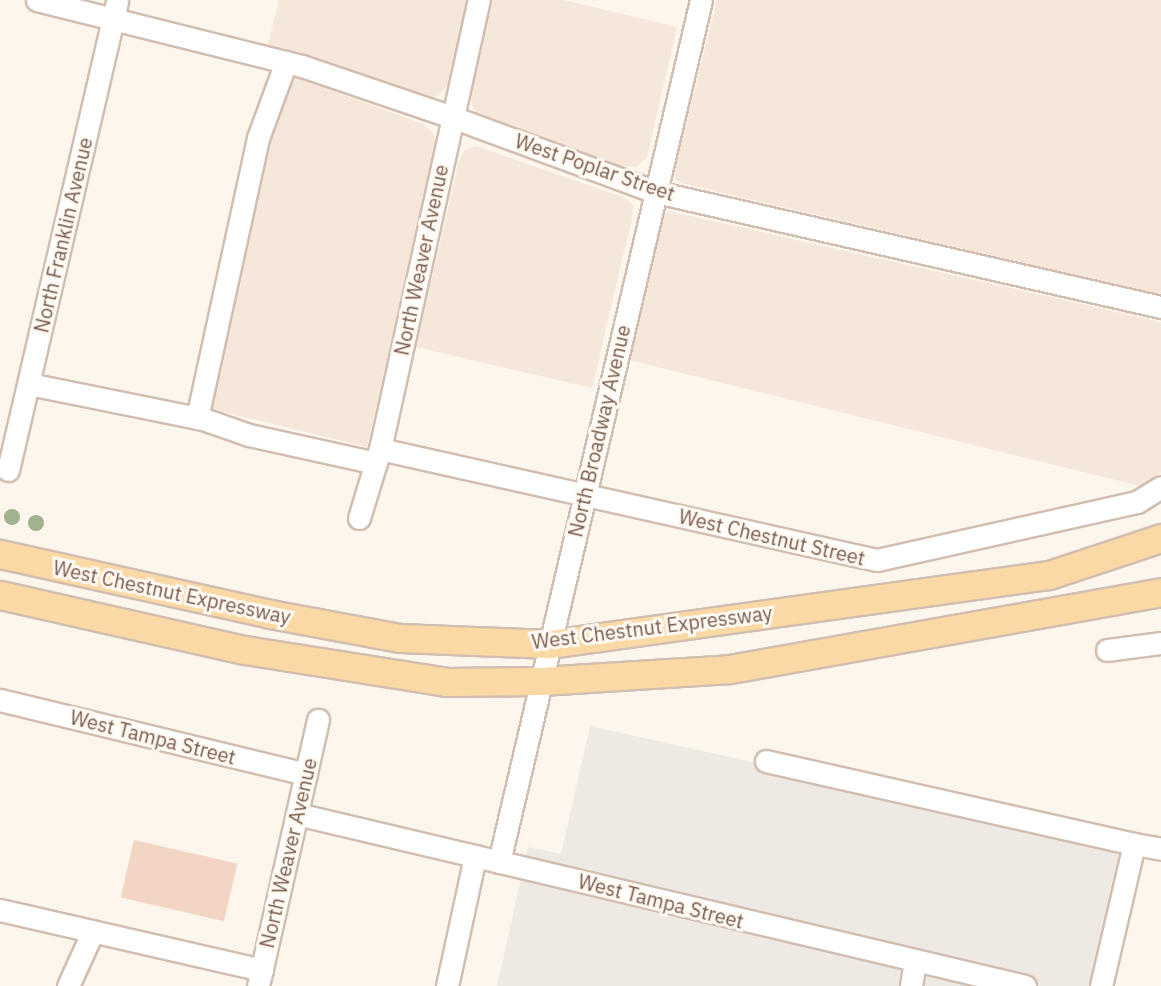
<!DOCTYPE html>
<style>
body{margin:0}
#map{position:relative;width:1161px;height:986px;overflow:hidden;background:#fdf6ec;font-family:"IBM Plex Sans",sans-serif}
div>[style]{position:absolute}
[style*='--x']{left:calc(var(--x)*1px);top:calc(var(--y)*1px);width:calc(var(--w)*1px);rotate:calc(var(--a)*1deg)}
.residential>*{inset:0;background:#f5e8da}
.industrial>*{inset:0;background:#efe9e4}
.building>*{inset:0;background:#f3d5c3;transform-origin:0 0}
.roads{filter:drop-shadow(2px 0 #d1beb0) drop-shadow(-2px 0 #d1beb0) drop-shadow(0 2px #d1beb0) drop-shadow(0 -2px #d1beb0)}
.minor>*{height:21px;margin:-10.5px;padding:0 10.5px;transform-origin:10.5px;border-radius:10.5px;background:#fff}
.major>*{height:27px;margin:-13.5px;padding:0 13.5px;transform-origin:13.5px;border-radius:13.5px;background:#fbd9a5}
.trees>*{width:16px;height:16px;margin:-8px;border-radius:50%;background:#a0b28e}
span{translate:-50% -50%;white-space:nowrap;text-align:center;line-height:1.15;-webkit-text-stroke:6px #fffaf3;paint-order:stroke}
.street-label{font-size:20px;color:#7a5c4d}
</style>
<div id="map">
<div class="residential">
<i style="clip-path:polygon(279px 0,468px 0,450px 80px,442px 92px,435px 97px,422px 96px,268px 45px)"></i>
<i style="clip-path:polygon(490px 0,564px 0,677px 27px,647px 157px,637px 167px,613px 166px,478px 115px,472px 106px,471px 97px)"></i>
<i style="clip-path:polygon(717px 0,1161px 0,1161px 295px,685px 184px,676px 180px,674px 173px)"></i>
<i style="clip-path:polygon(292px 76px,423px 124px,433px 133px,436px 143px,367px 447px,211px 409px,280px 101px)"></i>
<i style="clip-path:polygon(476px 146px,625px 198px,633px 205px,632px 218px,592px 388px,416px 347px,459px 161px,465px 150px)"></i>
<i style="clip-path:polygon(668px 211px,1161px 322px,1161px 472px,1152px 484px,1144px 487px,629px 360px,662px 217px)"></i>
</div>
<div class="industrial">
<i style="clip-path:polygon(590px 726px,1123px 844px,1091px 986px,497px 986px,528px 847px,561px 854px)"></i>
</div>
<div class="building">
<i style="left:134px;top:840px;width:106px;height:59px;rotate:13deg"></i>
</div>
<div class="roads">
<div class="minor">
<i style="--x:37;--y:0;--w:273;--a:14"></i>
<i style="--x:302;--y:66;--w:158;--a:18.8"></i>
<i style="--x:452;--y:117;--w:217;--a:20.2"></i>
<i style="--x:656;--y:192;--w:518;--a:12.83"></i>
<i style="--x:29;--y:384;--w:177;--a:11.4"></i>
<i style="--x:203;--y:419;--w:49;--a:19.2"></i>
<i style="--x:249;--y:435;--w:130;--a:12.4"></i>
<i style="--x:197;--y:418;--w:287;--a:-77.7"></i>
<i style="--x:258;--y:138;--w:81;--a:-69.8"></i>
<i style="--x:380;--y:449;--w:509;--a:12.59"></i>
<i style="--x:877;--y:560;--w:266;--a:-12.6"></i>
<i style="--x:1137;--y:502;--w:28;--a:-32"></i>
<i style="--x:8;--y:470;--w:482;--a:-76.9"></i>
<i style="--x:359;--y:518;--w:72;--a:-73.1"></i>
<i style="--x:380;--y:449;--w:460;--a:-77.6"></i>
<i style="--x:1107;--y:650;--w:54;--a:-7.4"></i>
<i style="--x:0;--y:700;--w:315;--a:13.6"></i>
<i style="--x:766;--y:761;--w:377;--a:12.7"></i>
<i style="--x:297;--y:814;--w:748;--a:13.29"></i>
<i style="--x:499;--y:862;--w:885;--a:-76.81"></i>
<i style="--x:0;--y:910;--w:269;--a:12.9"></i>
<i style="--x:68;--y:986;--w:60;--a:-65.6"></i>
<i style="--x:258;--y:986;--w:273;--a:-77.3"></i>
<i style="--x:447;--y:986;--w:133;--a:-77.8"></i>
<i style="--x:911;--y:986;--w:24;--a:-81"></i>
<i style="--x:1101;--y:986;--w:146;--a:-76.9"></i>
<i style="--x:1134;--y:844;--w:27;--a:10"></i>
</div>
<div class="major">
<i style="--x:0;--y:554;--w:277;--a:12.5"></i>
<i style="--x:270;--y:614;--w:132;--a:10.5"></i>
<i style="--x:400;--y:638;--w:150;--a:2.3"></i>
<i style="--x:550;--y:644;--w:504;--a:-7.87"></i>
<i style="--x:1049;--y:575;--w:118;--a:-18.3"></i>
<i style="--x:0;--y:595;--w:251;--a:12.7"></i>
<i style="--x:245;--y:650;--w:204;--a:9"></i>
<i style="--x:446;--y:682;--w:95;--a:-0.6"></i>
<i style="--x:541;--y:681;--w:189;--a:-3.6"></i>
<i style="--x:730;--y:669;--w:438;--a:-10.1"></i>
</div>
</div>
<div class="trees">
<i style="left:12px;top:517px"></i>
<i style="left:36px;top:523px"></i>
</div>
<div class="street-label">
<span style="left:595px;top:167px;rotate:19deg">West Poplar Street</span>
<span style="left:63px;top:235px;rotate:-77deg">North Franklin Avenue</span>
<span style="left:421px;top:260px;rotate:-78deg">North Weaver Avenue</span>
<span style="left:599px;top:431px;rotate:-77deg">North Broadway Avenue</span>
<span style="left:772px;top:537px;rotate:13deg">West Chestnut Street</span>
<span style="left:172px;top:592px;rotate:12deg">West Chestnut Expressway</span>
<span style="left:652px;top:627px;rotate:-7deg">West Chestnut Expressway</span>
<span style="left:153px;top:737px;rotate:14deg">West Tampa Street</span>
<span style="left:288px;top:853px;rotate:-77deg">North Weaver Avenue</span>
<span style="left:661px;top:901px;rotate:14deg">West Tampa Street</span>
</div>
</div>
